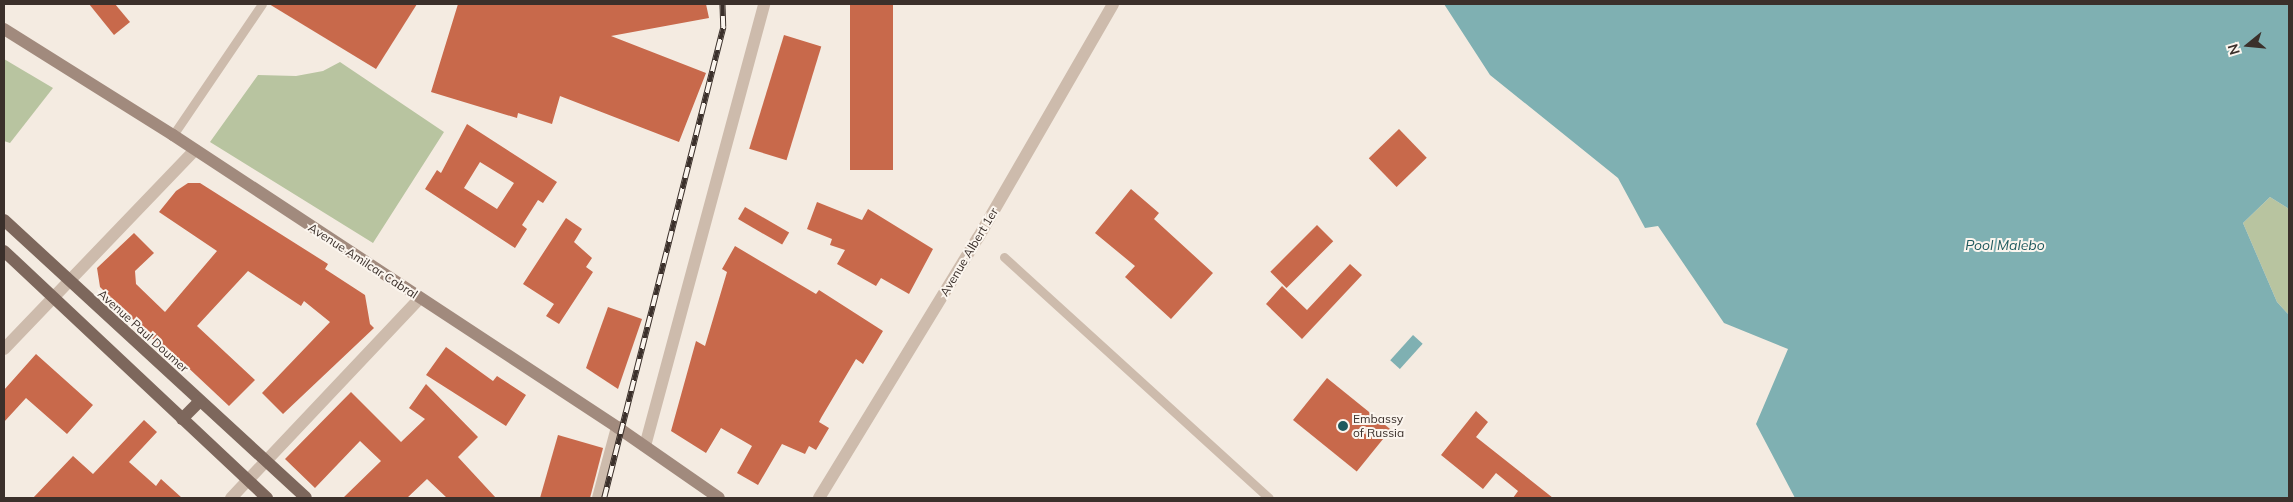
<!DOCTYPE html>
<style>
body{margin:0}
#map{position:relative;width:2293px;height:502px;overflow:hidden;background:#f4ebe1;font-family:Mulish,sans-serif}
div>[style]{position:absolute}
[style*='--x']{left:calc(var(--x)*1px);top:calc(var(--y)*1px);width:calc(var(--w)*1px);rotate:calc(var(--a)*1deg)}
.green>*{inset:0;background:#b8c4a0}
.water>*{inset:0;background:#7fb0b2;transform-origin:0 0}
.building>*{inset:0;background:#c8694b;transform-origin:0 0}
.service>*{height:9px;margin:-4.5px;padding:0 4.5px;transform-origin:4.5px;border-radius:4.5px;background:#cdbbac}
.minor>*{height:12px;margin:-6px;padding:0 6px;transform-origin:6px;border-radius:6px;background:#cdbbac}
.tertiary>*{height:12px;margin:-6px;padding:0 6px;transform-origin:6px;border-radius:6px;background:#cdbbac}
.secondary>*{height:12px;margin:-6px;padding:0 6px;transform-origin:6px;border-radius:6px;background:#a18a7d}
.primary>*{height:12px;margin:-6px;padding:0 6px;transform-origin:6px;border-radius:6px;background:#7d675c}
.rail>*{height:5.5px;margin-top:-2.75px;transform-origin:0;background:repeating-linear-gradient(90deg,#fbf5ee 0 11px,#3b302b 0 22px);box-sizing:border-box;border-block:1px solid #3b302b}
.dots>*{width:14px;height:14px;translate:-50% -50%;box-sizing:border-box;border:2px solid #fbf5ee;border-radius:50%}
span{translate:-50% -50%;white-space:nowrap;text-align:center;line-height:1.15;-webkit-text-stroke:4px #fbf5ee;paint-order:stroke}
.street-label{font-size:12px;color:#3b302b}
.poi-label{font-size:12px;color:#3b302b}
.left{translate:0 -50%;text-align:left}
.water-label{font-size:14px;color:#1f5a5e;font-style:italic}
.frame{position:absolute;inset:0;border:5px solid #3b302b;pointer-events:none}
.north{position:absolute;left:2223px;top:20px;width:50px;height:50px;-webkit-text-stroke:4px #fbf5ee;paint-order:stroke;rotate:253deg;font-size:14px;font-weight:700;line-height:20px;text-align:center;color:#3b302b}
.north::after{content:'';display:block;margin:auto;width:18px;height:22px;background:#3b302b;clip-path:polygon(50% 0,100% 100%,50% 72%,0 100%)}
</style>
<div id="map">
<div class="green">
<i style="clip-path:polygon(4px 59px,53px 88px,10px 143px,4px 141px)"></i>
<i style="clip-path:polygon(340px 62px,444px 132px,373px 243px,210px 142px,258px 75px,296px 76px,323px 71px)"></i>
<i style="clip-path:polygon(2270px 197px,2289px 209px,2289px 315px,2277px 302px,2243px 223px)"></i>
</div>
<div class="water">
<i style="clip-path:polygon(1444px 4px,2289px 4px,2289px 209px,2270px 197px,2243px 223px,2277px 302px,2289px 315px,2289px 498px,1795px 498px,1756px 424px,1788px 349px,1724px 323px,1658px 226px,1645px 228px,1618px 178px,1490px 75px)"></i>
<i style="left:1413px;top:335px;width:13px;height:34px;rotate:42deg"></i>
</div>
<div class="building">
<i style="clip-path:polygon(89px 4px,115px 4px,130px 22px,114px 35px)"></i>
<i style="clip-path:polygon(269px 4px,417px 4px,376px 69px)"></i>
<i style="clip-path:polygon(458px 4px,706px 4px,709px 18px,611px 36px,706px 73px,679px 142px,560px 96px,552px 124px,518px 113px,517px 118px,431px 92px)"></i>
<i style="left:850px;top:4px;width:43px;height:166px"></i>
<i style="left:784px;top:35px;width:39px;height:119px;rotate:17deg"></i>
<i style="clip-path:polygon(evenodd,467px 124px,557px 182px,543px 203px,538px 200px,522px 225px,527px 229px,515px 248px,425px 189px,437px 170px,441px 173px,467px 124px,480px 162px,514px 183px,497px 209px,464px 188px,480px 162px)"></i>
<i style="left:1399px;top:129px;width:40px;height:42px;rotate:46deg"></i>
<i style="clip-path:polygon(188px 183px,200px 183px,328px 264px,325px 269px,365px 295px,370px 324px,374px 328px,283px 414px,262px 393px,330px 322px,304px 301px,301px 306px,248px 271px,197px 326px,255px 380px,229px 406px,164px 345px,162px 348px,100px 287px,97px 268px,134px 233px,154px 253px,135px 271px,136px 284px,165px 312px,217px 251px,159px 212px,176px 191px)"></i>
<i style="clip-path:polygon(1131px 189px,1159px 213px,1154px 219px,1213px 273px,1171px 319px,1125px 277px,1135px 266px,1095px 233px)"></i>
<i style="clip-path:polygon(817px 202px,862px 220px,868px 209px,933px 249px,909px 294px,881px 278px,876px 286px,837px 264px,845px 250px,830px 245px,832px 239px,807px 229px)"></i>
<i style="left:745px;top:207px;width:51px;height:14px;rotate:30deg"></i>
<i style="clip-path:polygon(566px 218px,582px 229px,574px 242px,592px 258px,586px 267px,593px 272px,559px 324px,546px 316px,554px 304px,523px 284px)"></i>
<i style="left:1317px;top:225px;width:23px;height:66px;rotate:45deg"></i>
<i style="clip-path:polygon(735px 246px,816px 294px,819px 290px,883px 331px,863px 364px,856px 359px,821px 418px,819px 422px,829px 428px,816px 450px,809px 446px,805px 454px,782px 444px,758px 485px,737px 473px,752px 446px,721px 428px,706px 453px,671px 431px,696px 341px,705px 346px,727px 272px,722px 269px)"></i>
<i style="clip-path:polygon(1350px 264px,1362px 275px,1302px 339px,1266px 304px,1282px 286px,1307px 310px)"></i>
<i style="clip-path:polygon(608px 307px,642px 319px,618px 389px,586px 368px)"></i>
<i style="clip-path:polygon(446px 347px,493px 381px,497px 376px,526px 395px,506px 426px,426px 375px)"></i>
<i style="clip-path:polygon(36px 354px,93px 405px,67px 434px,26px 398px,4px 422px,4px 390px)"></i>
<i style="left:1327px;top:378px;width:82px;height:54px;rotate:39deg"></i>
<i style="clip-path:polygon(426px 384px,478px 437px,458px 457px,496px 498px,447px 498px,427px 479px,407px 498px,343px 498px,381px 461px,360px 441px,315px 488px,285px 459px,351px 392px,401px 442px,425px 419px,409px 408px)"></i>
<i style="clip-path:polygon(1476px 411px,1488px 422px,1476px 437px,1553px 498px,1513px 498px,1518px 491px,1496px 473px,1483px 489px,1441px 455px)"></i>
<i style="clip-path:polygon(144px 420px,157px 432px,129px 462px,156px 486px,161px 479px,182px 498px,33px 498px,73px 456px,93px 474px)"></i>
<i style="clip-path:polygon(558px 435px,603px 448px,590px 498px,540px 498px)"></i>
</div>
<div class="service">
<i style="--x:173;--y:135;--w:158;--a:-55.8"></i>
<i style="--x:1004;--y:257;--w:358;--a:42.3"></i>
</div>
<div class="minor">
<i style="--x:4;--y:349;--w:276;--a:-46.2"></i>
<i style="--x:645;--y:446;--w:458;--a:-74.9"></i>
<i style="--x:598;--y:498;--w:73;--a:-75"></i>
<i style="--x:819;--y:498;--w:305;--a:-58.6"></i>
<i style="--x:978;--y:238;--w:270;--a:-60"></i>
</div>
<div class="tertiary">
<i style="--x:231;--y:498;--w:275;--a:-46.6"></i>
</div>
<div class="secondary">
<i style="--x:4;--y:29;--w:199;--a:32.1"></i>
<i style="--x:173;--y:135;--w:531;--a:33.33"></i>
<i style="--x:617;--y:427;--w:124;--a:34.8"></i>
</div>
<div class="primary">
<i style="--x:4;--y:220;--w:410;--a:42.6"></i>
<i style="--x:4;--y:251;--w:361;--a:43.2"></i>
<i style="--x:182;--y:419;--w:25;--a:-45"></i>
</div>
<div class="rail">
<i style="--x:604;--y:498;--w:486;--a:-75.8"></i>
<i style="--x:723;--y:27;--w:23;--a:-92"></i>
</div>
<div class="dots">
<i style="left:1343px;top:426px;background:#1f5a5e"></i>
</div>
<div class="street-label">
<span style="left:969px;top:252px;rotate:-59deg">Avenue Albert 1er</span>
<span style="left:363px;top:261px;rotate:33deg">Avenue Amilcar Cabral</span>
<span style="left:143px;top:331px;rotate:42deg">Avenue Paul Doumer</span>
</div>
<div class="poi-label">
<span class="left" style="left:1353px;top:426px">Embassy<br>of Russia</span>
</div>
<div class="water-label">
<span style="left:2005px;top:245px">Pool Malebo</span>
</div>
<div class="frame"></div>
<div class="north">N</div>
</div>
